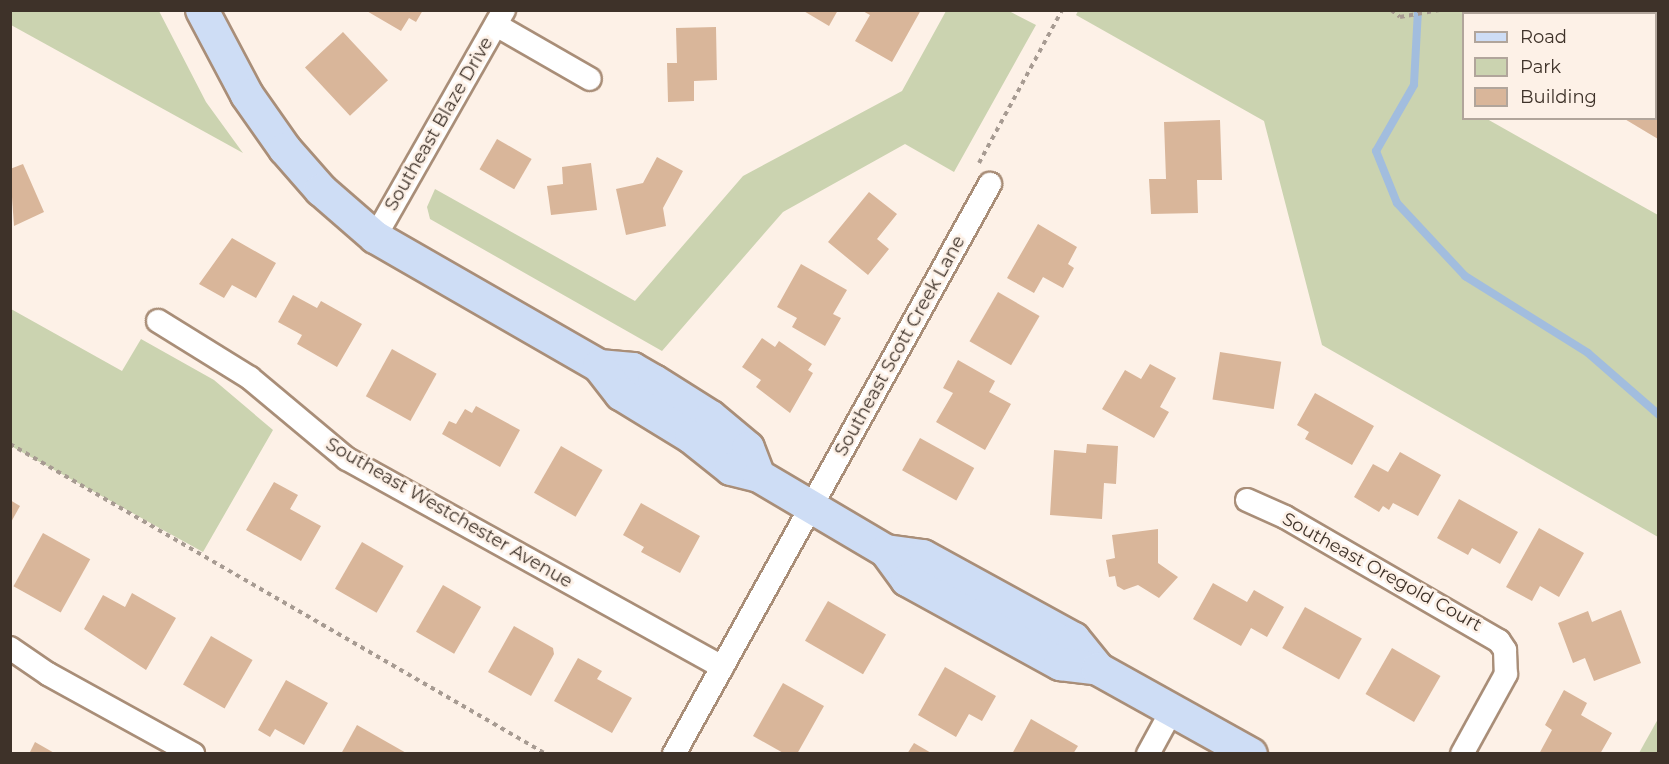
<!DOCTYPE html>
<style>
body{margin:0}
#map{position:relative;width:1669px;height:764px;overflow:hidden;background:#fdf1e7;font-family:Montserrat,sans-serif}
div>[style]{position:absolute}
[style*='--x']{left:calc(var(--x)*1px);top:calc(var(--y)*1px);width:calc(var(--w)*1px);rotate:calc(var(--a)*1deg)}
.green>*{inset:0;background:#cbd3b0}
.stream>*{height:8px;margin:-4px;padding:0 4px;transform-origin:4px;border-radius:4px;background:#a2bdde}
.building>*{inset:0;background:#d9b69a;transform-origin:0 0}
.path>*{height:4px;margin-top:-2px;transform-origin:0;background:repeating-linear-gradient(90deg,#a79b92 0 4.5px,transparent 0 9px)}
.roads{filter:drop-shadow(2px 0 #a98e78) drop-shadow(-2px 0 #a98e78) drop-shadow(0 2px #a98e78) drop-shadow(0 -2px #a98e78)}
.street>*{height:22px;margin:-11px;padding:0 11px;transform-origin:11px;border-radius:11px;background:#fff}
.secondary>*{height:32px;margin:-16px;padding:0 16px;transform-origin:16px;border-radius:16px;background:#ceddf5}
span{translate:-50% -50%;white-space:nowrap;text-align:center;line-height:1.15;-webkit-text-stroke:5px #fdf1e7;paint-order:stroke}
.street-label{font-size:18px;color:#3e3229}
.frame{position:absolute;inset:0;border:12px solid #3e3229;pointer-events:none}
.legend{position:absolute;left:1462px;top:12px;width:195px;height:108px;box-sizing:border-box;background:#fdf1e7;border:2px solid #b1a59b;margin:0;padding:8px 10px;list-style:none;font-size:18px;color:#3e3229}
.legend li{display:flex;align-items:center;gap:12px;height:30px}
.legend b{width:30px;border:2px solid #b1a59b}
</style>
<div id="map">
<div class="green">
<i style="clip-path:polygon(11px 10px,159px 11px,206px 102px,243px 153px,11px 25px)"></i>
<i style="clip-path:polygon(946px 11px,1009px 11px,1036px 25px,954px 172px,905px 144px,783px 212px,662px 351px,430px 219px,427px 207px,435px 189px,635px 301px,743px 176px,902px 91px)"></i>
<i style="clip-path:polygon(1078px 11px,1497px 11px,1464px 14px,1464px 118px,1487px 119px,1658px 215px,1658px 537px,1322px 345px,1264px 121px,1076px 15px)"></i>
<i style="clip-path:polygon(11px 309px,122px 371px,141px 339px,214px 380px,273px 430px,203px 552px,11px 446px)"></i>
<i style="clip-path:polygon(1658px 719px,1658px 753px,1639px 753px)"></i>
</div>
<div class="stream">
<i style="--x:1418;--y:10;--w:75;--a:93.1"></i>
<i style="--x:1414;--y:85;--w:76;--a:119.9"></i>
<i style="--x:1376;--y:151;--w:56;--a:68"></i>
<i style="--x:1397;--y:203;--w:100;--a:47"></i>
<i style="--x:1465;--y:276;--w:145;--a:32"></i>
<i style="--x:1588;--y:353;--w:93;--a:41.1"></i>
</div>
<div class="building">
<i style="clip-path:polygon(365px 10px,423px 10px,416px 22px,409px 18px,401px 31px)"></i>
<i style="clip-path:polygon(802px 10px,838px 10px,829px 26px)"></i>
<i style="clip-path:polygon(861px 10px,921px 10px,892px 62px,855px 41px,870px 15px)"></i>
<i style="clip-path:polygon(716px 27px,717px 80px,694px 81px,694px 101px,668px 102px,667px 63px,677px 63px,676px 28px)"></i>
<i style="clip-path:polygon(1658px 29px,1658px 139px,1623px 118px,1656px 118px)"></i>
<i style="left:343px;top:32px;width:66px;height:52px;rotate:47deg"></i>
<i style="clip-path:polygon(1220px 120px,1222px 180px,1197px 180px,1198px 213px,1151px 214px,1149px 179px,1166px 179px,1164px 122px)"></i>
<i style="left:497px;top:139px;width:40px;height:35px;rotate:30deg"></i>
<i style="clip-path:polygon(657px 157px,683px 171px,663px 208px,666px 226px,626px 235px,616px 189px,643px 183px)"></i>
<i style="clip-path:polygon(591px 163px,597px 210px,551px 215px,547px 186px,563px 184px,562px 167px)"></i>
<i style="clip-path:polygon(23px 164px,44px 212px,14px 226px,10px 169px)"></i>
<i style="clip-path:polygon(869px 192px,897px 214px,877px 239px,889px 249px,868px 275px,828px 242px)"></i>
<i style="clip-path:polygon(1038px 224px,1077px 247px,1068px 264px,1074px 268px,1063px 288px,1043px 277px,1034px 293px,1007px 278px)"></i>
<i style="clip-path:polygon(232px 238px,276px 263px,256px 298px,232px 285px,224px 298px,199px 284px)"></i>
<i style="clip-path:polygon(801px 264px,847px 290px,833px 314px,841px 318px,825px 346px,792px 327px,797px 318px,777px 307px)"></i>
<i style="left:998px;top:292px;width:48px;height:57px;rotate:30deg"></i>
<i style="clip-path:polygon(293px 295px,317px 308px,321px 301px,362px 324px,337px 367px,297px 344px,302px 335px,278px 322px)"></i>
<i style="clip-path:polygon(762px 338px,775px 347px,779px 341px,812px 364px,808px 370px,813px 373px,790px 413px,756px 387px,761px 380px,742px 367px)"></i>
<i style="left:392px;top:349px;width:51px;height:54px;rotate:29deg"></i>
<i style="left:1220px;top:352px;width:62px;height:48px;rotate:9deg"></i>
<i style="clip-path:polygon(958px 360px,995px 381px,989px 392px,1011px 404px,985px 450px,936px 422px,953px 393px,943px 388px)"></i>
<i style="clip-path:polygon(1150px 364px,1176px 378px,1160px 407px,1169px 412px,1154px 438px,1102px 409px,1125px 370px,1141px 379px)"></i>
<i style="clip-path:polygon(1315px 393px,1374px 426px,1352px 465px,1305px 439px,1309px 432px,1297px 425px)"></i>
<i style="clip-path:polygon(476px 406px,520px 430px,500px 467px,442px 434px,449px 421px,456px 424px,465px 409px,472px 413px)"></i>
<i style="left:920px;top:438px;width:62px;height:37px;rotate:29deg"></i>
<i style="clip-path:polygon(1087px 444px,1118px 446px,1116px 484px,1104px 483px,1102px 519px,1050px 515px,1054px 450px,1086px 453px)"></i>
<i style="left:561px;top:446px;width:48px;height:54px;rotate:30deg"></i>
<i style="clip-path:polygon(1400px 452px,1441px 475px,1418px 516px,1393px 503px,1389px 510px,1383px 506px,1379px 512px,1354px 497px,1373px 464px,1388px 472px)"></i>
<i style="clip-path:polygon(274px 482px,298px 495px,290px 509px,321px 526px,301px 561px,246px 530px)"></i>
<i style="clip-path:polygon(1459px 499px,1518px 532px,1500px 564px,1472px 548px,1468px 555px,1437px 538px)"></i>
<i style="clip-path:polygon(10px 500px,20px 506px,10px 524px)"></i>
<i style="clip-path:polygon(641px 503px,700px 536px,680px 573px,641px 552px,644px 547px,623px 535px)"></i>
<i style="clip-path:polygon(1539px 528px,1584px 553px,1559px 597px,1540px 586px,1532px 601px,1506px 587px)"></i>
<i style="clip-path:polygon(1158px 529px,1158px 563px,1178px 577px,1159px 598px,1138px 585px,1124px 590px,1117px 586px,1115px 576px,1109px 577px,1106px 560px,1115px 558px,1112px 535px)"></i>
<i style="left:43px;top:533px;width:54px;height:61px;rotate:29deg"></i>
<i style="left:362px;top:542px;width:48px;height:54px;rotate:30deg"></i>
<i style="clip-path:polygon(1213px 583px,1247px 602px,1254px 590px,1284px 607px,1267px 637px,1251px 628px,1241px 646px,1193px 619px)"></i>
<i style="left:443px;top:585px;width:44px;height:54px;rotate:30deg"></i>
<i style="clip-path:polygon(132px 593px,176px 618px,146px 670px,84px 629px,103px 595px,125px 607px)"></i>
<i style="left:828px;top:601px;width:67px;height:46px;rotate:30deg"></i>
<i style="left:1305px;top:607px;width:65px;height:47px;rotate:29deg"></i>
<i style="clip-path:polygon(1621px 610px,1641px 663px,1594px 681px,1585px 658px,1573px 663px,1558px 623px,1588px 611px,1592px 622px)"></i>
<i style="clip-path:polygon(514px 626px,553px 648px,554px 654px,531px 696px,488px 672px)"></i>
<i style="left:211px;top:636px;width:48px;height:56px;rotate:30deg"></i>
<i style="left:1392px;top:648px;width:56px;height:53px;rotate:30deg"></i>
<i style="clip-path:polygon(578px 658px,602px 671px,597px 679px,632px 698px,612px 733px,554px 701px)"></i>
<i style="clip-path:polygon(945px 667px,996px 696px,982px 721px,969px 714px,956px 737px,918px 715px)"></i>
<i style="clip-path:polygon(286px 680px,328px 703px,304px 745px,275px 729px,270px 737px,258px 730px)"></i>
<i style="clip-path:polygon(783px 683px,824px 706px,797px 754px,785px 754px,753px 736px)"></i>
<i style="clip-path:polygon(1564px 690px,1587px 703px,1581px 715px,1612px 733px,1600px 754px,1539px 754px,1552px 730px,1545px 725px)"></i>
<i style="clip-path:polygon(1031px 719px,1078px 746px,1073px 754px,1012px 754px)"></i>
<i style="clip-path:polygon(357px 725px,408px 754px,341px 754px)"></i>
<i style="clip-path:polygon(35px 742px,56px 754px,29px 754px)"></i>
<i style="clip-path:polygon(914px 743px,933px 754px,907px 754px)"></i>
</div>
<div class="path">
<i style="--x:1391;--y:10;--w:11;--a:38"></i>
<i style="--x:1400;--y:17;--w:40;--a:-10"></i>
<i style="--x:979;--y:163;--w:174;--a:-61.5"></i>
<i style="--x:10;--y:444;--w:619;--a:30.04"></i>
</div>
<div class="roads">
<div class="street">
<i style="--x:496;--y:25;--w:108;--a:29.9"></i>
<i style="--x:375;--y:237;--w:261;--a:-60.4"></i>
<i style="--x:158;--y:321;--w:108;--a:31.8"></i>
<i style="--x:250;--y:378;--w:126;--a:39.9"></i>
<i style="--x:347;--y:459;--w:429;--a:29"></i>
<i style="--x:1247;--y:500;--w:42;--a:24.1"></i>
<i style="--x:1285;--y:517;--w:247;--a:30.1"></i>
<i style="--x:1499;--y:641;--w:11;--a:56"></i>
<i style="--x:1505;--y:650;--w:24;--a:88"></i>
<i style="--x:1506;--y:674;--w:91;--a:118.8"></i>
<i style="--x:10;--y:648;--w:46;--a:34.4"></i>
<i style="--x:48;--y:674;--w:166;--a:28.9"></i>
<i style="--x:674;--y:754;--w:652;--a:-61"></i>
<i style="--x:1148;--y:754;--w:50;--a:-61.4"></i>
</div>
<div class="secondary">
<i style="--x:202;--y:10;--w:96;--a:62.1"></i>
<i style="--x:247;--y:95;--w:66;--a:54.9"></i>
<i style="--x:285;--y:149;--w:55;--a:48.7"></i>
<i style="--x:321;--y:190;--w:72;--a:41"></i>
<i style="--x:375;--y:237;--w:258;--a:29.9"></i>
<i style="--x:599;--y:366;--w:34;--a:5"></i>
<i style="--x:633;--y:369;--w:24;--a:30"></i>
<i style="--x:654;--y:381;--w:67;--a:32.3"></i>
<i style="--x:711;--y:417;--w:48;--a:40"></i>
<i style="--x:748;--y:448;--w:30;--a:69"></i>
<i style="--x:599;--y:366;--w:36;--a:52"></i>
<i style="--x:621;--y:394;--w:82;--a:31.6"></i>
<i style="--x:691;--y:437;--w:51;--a:38.7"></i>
<i style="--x:731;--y:469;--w:29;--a:14"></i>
<i style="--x:759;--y:476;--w:147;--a:30.6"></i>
<i style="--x:886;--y:551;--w:37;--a:8"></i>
<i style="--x:923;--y:556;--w:172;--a:28.8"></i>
<i style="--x:1074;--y:639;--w:38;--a:51"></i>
<i style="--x:886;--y:551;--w:36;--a:54"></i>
<i style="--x:907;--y:580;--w:175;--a:28.8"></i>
<i style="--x:1060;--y:664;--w:38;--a:7"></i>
<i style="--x:1098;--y:669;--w:175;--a:29.1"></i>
</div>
</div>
<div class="street-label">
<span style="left:439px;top:124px;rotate:-60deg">Southeast Blaze Drive</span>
<span style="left:900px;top:346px;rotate:-61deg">Southeast Scott Creek Lane</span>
<span style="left:449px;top:513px;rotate:30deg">Southeast Westchester Avenue</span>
<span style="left:1382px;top:572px;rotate:29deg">Southeast Oregold Court</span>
</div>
<div class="frame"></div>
<ul class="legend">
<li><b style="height:8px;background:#ceddf5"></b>Road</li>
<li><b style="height:16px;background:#cbd3b0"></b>Park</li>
<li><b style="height:16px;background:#d9b69a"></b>Building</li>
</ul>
</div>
